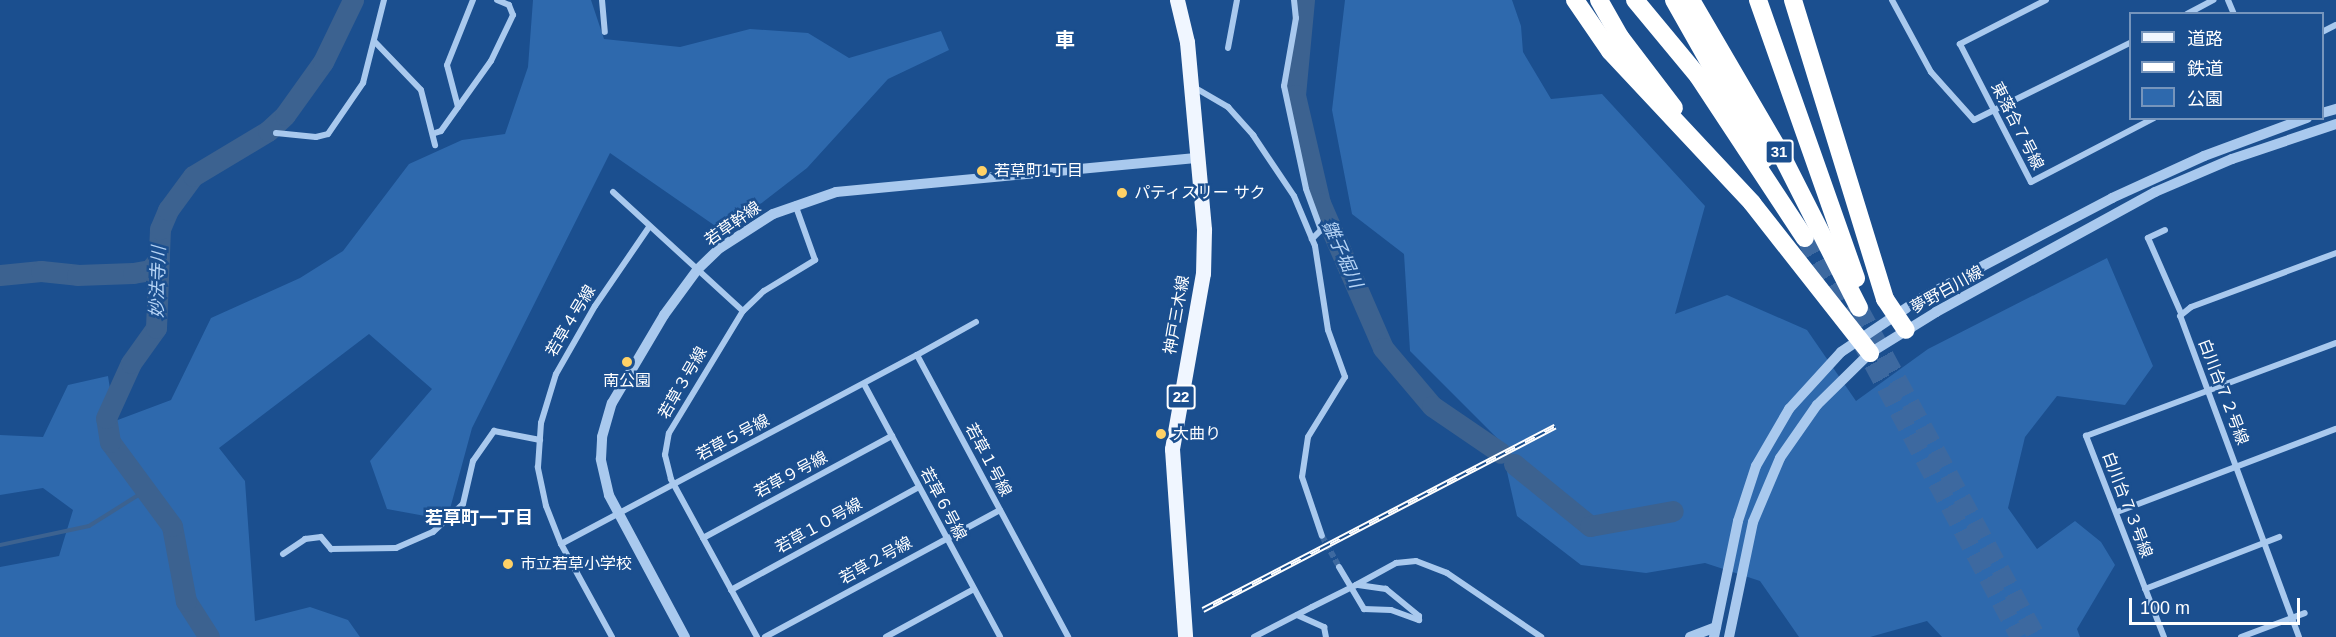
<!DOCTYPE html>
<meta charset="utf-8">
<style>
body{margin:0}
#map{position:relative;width:2336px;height:637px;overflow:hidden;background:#1b4f8f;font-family:Helvetica,"Noto Sans JP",sans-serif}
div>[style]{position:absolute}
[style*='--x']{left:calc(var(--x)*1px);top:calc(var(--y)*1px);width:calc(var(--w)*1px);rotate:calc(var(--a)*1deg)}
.green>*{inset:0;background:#2e69ad}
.stream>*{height:4px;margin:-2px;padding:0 2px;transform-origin:2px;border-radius:2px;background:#3c6290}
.river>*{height:21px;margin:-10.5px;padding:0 10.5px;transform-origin:10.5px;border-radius:10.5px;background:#3c6290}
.minor-tunnel>*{height:6px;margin-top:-3px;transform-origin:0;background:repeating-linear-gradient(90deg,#3d69a0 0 6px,transparent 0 9px)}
.motorway-tunnel>*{height:18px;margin-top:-9px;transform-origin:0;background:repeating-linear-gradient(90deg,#3d69a0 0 18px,transparent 0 27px)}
.minor>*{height:6px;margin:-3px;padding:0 3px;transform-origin:3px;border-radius:3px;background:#a9c9ee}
.tertiary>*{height:10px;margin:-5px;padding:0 5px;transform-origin:5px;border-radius:5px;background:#a9c9ee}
.primary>*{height:15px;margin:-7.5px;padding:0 7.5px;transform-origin:7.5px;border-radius:7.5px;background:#f0f6ff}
.motorway>*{height:18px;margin:-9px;padding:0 9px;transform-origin:9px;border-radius:9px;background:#fff}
.rail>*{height:6px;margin-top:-3px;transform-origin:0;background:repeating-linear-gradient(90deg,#1b4f8f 0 11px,#fff 0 22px);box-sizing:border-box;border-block:2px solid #fff}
.minor-bridge>*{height:6px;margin:-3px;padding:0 3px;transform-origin:3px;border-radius:3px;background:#a9c9ee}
.dots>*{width:16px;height:16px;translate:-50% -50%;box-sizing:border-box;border:3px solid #1b4f8f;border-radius:50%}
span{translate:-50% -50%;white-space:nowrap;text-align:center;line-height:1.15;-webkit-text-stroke:5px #1b4f8f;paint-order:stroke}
.shield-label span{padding:2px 4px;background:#1b4f8f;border:2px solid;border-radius:4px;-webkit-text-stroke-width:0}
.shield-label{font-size:15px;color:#fff;font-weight:700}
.street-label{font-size:16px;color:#fff}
.poi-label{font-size:16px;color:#fff}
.left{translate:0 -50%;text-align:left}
.water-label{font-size:18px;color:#b5d3f5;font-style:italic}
.neighbourhood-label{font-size:18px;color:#fff;font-weight:700}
.quarter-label{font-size:20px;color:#fff;font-weight:700}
.legend{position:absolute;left:2129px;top:12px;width:195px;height:108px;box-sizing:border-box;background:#1b4f8f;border:2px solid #7695bc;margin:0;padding:8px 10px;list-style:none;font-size:18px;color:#fff}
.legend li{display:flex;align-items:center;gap:12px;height:30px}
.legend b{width:30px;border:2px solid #7695bc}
.scale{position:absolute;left:2129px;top:598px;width:171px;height:27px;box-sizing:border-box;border:3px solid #fff;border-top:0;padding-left:8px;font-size:18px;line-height:21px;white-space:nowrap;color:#fff;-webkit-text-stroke:4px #1b4f8f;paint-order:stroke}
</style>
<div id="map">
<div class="green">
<i style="clip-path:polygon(533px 0,591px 0,604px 39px,680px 47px,750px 29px,808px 33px,849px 58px,941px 31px,949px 50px,888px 79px,807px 168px,724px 232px,610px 153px,472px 428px,447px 520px,387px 509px,370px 461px,432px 389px,369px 334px,219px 448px,245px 481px,255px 621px,310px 607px,348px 620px,360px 637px,0 637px,0 567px,59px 556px,73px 510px,43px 488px,0 495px,0 435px,43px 437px,68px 385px,108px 376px,115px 421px,171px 400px,211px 318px,300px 278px,343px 251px,409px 164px,462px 140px,505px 134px,528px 67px)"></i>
<i style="clip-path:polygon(1345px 0,1512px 0,1521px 26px,1523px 52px,1551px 99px,1602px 94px,1705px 206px,1675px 314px,1727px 295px,1807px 330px,1856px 401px,1928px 349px,2107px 258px,2153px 366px,2125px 405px,2057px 396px,2025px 437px,2008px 508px,2037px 549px,2075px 521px,2101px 542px,2115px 565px,2077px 629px,2080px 637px,1942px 637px,1927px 621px,1870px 637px,1799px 637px,1760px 581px,1705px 563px,1646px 573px,1581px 565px,1517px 516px,1500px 441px,1410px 351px,1404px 254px,1352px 214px,1332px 110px)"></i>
</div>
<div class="stream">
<i style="--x:0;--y:545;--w:91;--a:-12.1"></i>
<i style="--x:89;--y:526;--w:70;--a:-32.1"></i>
</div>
<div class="river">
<i style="--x:1304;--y:0;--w:95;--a:95.4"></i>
<i style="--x:1295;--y:95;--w:111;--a:77"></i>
<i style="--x:1320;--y:203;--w:158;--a:66.5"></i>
<i style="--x:1383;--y:348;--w:76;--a:49.8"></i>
<i style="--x:1432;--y:406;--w:83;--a:34.3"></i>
<i style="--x:0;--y:275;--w:41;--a:-5.6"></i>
<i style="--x:41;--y:271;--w:36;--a:6"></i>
<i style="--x:77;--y:275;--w:56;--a:-2"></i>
<i style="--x:133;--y:273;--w:17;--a:-10"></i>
<i style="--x:150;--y:270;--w:14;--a:-51"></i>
<i style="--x:1514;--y:464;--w:98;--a:39.2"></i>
<i style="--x:1590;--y:526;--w:84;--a:-10.2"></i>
<i style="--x:209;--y:637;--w:43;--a:-122.6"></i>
<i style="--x:186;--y:601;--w:76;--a:-100.6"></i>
<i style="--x:172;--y:526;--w:104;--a:-126.4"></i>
<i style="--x:110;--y:442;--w:24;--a:-99"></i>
<i style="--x:106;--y:418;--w:60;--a:-65.6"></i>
<i style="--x:131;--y:363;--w:43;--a:-54.5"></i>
<i style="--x:156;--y:328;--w:99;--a:-87.7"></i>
<i style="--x:160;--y:229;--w:21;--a:-67"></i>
<i style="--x:168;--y:210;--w:42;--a:-53.7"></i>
<i style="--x:193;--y:176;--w:87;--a:-31"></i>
<i style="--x:268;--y:131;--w:23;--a:-43"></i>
<i style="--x:285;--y:115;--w:65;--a:-54.4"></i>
<i style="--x:323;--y:62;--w:69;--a:-64.2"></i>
</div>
<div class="minor-tunnel">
<i style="--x:1322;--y:536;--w:35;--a:61"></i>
</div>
<div class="motorway-tunnel">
<i style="--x:1805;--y:238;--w:88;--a:61.4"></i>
<i style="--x:1859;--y:308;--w:374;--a:61.6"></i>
<i style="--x:1860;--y:340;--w:337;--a:61.8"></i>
</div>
<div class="minor">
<i style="--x:602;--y:0;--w:32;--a:85"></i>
<i style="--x:1294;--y:0;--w:18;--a:84"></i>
<i style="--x:1296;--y:18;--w:69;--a:100"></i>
<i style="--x:1284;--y:86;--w:105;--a:77.9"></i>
<i style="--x:1306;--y:189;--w:44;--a:69.9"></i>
<i style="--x:1321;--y:230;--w:13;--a:135"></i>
<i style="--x:1892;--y:0;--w:82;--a:61.6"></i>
<i style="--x:1931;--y:72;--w:64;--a:48.1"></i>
<i style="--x:1974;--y:120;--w:174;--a:-26.3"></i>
<i style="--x:2046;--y:0;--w:97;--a:152.9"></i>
<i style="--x:1960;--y:44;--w:155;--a:62.8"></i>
<i style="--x:2031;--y:182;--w:139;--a:-27.5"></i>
<i style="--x:2228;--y:0;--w:15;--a:67"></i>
<i style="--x:2187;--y:14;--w:30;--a:-28"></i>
<i style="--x:2322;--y:32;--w:16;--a:-27"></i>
<i style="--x:375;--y:42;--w:66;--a:46.2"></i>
<i style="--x:421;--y:90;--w:57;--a:75.7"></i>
<i style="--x:1228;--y:48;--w:49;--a:-79.4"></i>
<i style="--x:1192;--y:86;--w:42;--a:30.3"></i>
<i style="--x:1228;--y:107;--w:38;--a:48"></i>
<i style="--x:1253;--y:135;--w:73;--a:56.1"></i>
<i style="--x:1294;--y:196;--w:54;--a:67.2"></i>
<i style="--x:1315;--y:246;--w:85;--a:81.2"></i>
<i style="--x:1328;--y:330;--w:50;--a:70.1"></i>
<i style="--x:1345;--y:377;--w:70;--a:121.7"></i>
<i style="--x:1308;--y:437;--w:40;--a:98.5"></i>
<i style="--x:1302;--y:477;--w:62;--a:71.3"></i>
<i style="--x:458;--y:107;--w:43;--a:-104.7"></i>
<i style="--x:447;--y:65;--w:70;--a:-68.2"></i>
<i style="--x:276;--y:133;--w:40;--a:5.7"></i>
<i style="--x:316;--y:137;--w:12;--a:-14"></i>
<i style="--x:328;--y:134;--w:62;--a:-55.5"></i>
<i style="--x:363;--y:83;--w:86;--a:-75.8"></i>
<i style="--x:435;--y:133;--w:6;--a:-18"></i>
<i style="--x:441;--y:131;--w:86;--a:-54.5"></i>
<i style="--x:491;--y:61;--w:51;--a:-64.4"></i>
<i style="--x:513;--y:15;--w:11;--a:-112"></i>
<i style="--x:509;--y:5;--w:13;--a:-157"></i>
<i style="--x:613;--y:192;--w:176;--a:42.5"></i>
<i style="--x:2165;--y:230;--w:19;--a:155"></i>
<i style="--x:2148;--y:238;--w:82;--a:66.3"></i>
<i style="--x:976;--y:322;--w:68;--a:150.8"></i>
<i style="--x:917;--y:355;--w:320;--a:61.8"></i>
<i style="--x:864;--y:384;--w:287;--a:61.7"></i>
<i style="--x:2117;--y:512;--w:234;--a:-20.8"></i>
<i style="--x:703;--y:538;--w:215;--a:-28.4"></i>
<i style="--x:561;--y:544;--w:403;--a:-28"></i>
<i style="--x:283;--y:554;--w:27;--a:-34"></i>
<i style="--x:305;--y:539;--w:16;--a:-7"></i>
<i style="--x:321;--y:537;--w:16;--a:50"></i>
<i style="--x:331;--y:549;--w:65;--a:-0.9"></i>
<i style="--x:396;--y:548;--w:40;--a:-23.4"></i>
<i style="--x:433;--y:532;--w:41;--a:-43"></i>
<i style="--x:463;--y:504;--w:44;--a:-76.9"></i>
<i style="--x:473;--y:461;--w:37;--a:-55"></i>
<i style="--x:494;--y:431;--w:47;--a:11.1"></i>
<i style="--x:1339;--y:567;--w:49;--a:59.2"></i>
<i style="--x:1364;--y:609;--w:27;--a:2"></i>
<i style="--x:1391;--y:610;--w:30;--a:20"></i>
<i style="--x:1419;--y:620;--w:4;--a:-90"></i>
<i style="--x:1419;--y:616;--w:43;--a:-140.7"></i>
<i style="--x:1386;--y:589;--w:30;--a:-172"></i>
<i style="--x:1356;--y:585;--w:46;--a:-28.8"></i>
<i style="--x:1396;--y:563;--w:20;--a:-6"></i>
<i style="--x:1416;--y:561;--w:33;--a:21"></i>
<i style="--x:1447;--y:573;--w:114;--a:34.2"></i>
<i style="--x:2145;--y:589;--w:144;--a:-21.2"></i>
<i style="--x:731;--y:590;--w:214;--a:-28.7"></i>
<i style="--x:1297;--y:615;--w:30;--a:24"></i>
<i style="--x:1324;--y:627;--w:10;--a:79"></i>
<i style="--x:612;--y:637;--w:106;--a:-118.7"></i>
<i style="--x:561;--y:544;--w:41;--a:-111.5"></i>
<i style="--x:546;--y:506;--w:40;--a:-102"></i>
<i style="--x:538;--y:467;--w:44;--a:-86.1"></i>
<i style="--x:541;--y:423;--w:51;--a:-73"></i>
<i style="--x:556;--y:374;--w:78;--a:-60.2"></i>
<i style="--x:595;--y:306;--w:96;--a:-55.6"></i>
<i style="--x:757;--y:637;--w:180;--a:-118.6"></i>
<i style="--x:671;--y:479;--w:25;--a:-104"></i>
<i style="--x:665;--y:455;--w:22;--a:-80"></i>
<i style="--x:669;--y:433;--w:143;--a:-58.8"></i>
<i style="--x:743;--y:311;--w:29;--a:-44"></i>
<i style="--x:764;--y:291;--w:60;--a:-31.3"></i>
<i style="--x:815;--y:260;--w:59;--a:-109.7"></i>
<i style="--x:765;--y:637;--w:267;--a:-28.4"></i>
<i style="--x:886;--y:637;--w:100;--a:-28.6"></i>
<i style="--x:1254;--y:637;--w:65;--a:-27.3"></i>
<i style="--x:2164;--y:637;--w:216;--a:-111.2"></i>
<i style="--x:2086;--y:436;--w:267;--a:-20.4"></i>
<i style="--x:2241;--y:637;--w:68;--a:-20.6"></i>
<i style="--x:2299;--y:637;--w:342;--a:-110.3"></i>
<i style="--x:2180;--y:316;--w:14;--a:-39"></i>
<i style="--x:2191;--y:307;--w:155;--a:-20.4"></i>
</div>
<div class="tertiary">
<i style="--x:2322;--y:113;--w:15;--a:-16"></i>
<i style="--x:685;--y:637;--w:161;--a:-118.2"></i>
<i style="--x:609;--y:495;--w:37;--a:-103"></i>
<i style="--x:601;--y:459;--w:22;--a:-87"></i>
<i style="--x:602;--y:437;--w:35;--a:-74"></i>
<i style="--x:612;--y:403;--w:102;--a:-59.4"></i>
<i style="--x:664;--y:315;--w:56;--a:-53.7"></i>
<i style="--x:697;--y:270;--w:32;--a:-44"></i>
<i style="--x:720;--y:248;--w:63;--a:-32.7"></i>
<i style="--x:773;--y:214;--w:67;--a:-19.2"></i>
<i style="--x:836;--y:192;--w:364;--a:-5.4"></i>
<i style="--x:1690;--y:637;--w:28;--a:-21"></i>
<i style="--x:1714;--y:637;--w:118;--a:-78.3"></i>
<i style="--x:1738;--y:521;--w:58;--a:-71.9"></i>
<i style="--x:1756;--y:466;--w:66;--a:-59.9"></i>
<i style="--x:1789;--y:409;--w:77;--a:-47.6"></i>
<i style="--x:1841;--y:352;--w:95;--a:-33.9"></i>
<i style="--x:1920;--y:299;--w:217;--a:-27.7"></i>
<i style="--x:2112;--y:198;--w:101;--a:-24.5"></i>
<i style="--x:2204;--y:156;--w:110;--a:-20.3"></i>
<i style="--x:1729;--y:637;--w:117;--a:-78.2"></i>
<i style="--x:1753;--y:522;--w:69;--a:-67.1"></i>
<i style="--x:1780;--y:458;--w:65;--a:-55.1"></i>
<i style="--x:1817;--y:405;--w:74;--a:-44.5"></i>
<i style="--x:1870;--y:353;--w:78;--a:-31.8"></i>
<i style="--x:1936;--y:312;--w:250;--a:-28.7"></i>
<i style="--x:2155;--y:192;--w:84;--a:-23.2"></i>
<i style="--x:2232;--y:159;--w:110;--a:-18.6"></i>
</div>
<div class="primary">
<i style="--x:1177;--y:0;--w:43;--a:76.6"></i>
<i style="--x:1187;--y:42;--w:189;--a:84.8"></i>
<i style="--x:1204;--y:230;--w:43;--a:91.3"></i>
<i style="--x:1203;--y:273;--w:179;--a:100"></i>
<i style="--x:1172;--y:449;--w:188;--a:86"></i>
</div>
<div class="motorway">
<i style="--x:1575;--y:0;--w:62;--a:55.5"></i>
<i style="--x:1610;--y:51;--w:208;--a:46.9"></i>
<i style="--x:1752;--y:203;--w:191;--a:51.8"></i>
<i style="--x:1599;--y:0;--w:43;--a:60.4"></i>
<i style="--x:1620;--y:37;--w:89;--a:52.7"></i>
<i style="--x:1635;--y:0;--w:99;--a:50.3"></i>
<i style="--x:1698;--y:76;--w:194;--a:56.6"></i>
<i style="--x:1674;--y:0;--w:183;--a:60.5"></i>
<i style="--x:1691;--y:0;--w:181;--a:59.7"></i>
<i style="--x:1782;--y:156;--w:170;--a:63.1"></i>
<i style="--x:1758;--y:0;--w:295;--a:70.6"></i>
<i style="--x:1793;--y:0;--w:313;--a:72.9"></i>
<i style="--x:1885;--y:299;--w:37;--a:56"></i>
</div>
<div class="rail">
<i style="--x:1203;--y:610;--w:397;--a:-27.5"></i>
</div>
<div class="minor-bridge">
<i style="--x:1312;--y:607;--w:49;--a:-26.6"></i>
</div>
<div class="dots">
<i style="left:982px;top:171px;background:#ffd166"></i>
<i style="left:1122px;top:193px;background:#ffd166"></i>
<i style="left:627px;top:362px;background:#ffd166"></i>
<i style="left:1161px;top:434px;background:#ffd166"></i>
<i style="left:508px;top:564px;background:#ffd166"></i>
</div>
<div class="shield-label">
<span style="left:1779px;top:152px">31</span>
<span style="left:1181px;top:397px">22</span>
</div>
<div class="street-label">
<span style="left:2017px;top:126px;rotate:63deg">東落合７号線</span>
<span style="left:733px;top:224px;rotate:-35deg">若草幹線</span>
<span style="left:1947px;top:290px;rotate:-29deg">夢野白川線</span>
<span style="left:1177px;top:315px;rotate:-80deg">神戸三木線</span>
<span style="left:571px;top:321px;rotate:-59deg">若草４号線</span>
<span style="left:683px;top:383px;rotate:-60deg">若草３号線</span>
<span style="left:2223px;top:392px;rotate:69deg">白川台７２号線</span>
<span style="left:733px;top:438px;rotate:-28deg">若草５号線</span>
<span style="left:988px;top:460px;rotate:62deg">若草１号線</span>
<span style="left:791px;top:475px;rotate:-28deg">若草９号線</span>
<span style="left:943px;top:504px;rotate:62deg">若草６号線</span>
<span style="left:2127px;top:505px;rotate:69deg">白川台７３号線</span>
<span style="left:819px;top:526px;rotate:-29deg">若草１０号線</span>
<span style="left:876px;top:561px;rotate:-29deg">若草２号線</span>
</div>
<div class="poi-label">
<span class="left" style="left:994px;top:171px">若草町1丁目</span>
<span class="left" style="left:1134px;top:193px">パティスリー サク</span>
<span style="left:627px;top:381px">南公園</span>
<span class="left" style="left:1173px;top:434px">大曲り</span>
<span class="left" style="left:520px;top:564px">市立若草小学校</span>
</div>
<div class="water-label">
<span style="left:1342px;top:254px;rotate:66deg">雛子堀川</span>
<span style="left:158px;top:282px;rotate:-88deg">妙法寺川</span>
</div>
<div class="neighbourhood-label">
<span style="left:479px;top:518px">若草町一丁目</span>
</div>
<div class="quarter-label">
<span style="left:1065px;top:40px">車</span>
</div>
<ul class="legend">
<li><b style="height:8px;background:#f0f6ff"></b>道路</li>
<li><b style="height:8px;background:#fff"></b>鉄道</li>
<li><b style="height:16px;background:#2e69ad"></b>公園</li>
</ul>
<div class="scale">100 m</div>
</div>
